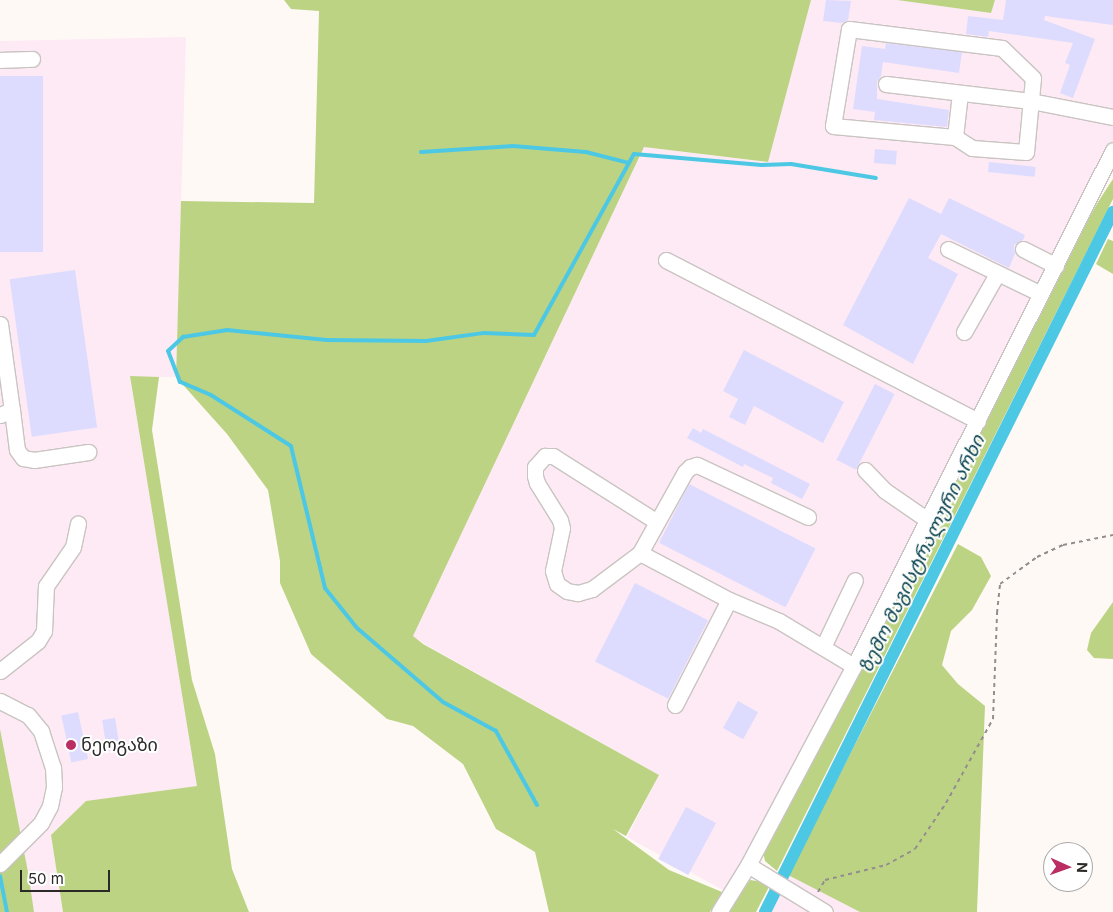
<!DOCTYPE html>
<meta charset="utf-8">
<style>
body{margin:0}
#map{position:relative;width:1113px;height:912px;overflow:hidden;background:#fff9f6;font-family:Inter,"Noto Sans Georgian",sans-serif}
div>[style]{position:absolute}
[style*='--x']{left:calc(var(--x)*1px);top:calc(var(--y)*1px);width:calc(var(--w)*1px);rotate:calc(var(--a)*1deg)}
.industrial>*{inset:0;background:#fdeaf4}
.green>*{inset:0;background:#bcd384}
.stream>*{height:4px;margin:-2px;padding:0 2px;transform-origin:2px;border-radius:2px;background:#4cc8e4}
.canal>*{height:12px;margin:-6px;padding:0 6px;transform-origin:6px;border-radius:6px;background:#4cc8e4}
.building>*{inset:0;background:#dedcfe;transform-origin:0 0}
.path>*{height:2px;margin-top:-1px;transform-origin:0;background:repeating-linear-gradient(90deg,#938e8d 0 4px,transparent 0 8px)}
.roads{filter:drop-shadow(1px 0 #c9c4c1) drop-shadow(-1px 0 #c9c4c1) drop-shadow(0 1px #c9c4c1) drop-shadow(0 -1px #c9c4c1)}
.minor>*{height:15px;margin:-7.5px;padding:0 7.5px;transform-origin:7.5px;border-radius:7.5px;background:#fff}
.dots>*{width:14px;height:14px;translate:-50% -50%;box-sizing:border-box;border:2px solid #fff;border-radius:50%}
span{translate:-50% -50%;white-space:nowrap;text-align:center;line-height:1.15;-webkit-text-stroke:4px #fff;paint-order:stroke}
.poi-label{font-size:18px;color:#2c2929}
.left{translate:0 -50%;text-align:left}
.water-label{font-size:19px;color:#06404c;font-style:italic}
.north{position:absolute;left:1043px;top:842px;width:50px;height:50px;box-sizing:border-box;background:#fff;border:1px solid #aba9a9;border-radius:50%;rotate:92deg;font-size:14px;font-weight:700;line-height:20px;text-align:center;color:#2c2929}
.north::after{content:'';display:block;margin:auto;width:18px;height:22px;background:#ba2e64;clip-path:polygon(50% 0,100% 100%,50% 72%,0 100%)}
.scale{position:absolute;left:20px;top:870px;width:90px;height:22px;box-sizing:border-box;border:2px solid #2c2929;border-top:0;padding-left:6px;font-size:15px;line-height:18px;white-space:nowrap;color:#2c2929;-webkit-text-stroke:4px #fff;paint-order:stroke}
</style>
<div id="map">
<div class="industrial">
<i style="clip-path:polygon(811px 0,897px 0,991px 13px,995px 0,1113px 0,1113px 150px,730px 894px,627px 837px,659px 775px,412px 637px,644px 147px,767px 162px)"></i>
<i style="clip-path:polygon(186px 37px,176px 377px,130px 377px,198px 786px,86px 801px,51px 835px,63px 912px,34px 912px,0 729px,0 41px)"></i>
<i style="clip-path:polygon(788px 875px,860px 912px,769px 912px)"></i>
</div>
<div class="green">
<i style="clip-path:polygon(284px 0,811px 0,768px 162px,644px 147px,413px 636px,423px 644px,659px 775px,626px 836px,613px 829px,669px 870px,722px 892px,710px 912px,549px 912px,535px 852px,496px 829px,463px 764px,413px 726px,387px 719px,311px 654px,280px 583px,280px 561px,268px 490px,227px 434px,176px 377px,181px 201px,314px 203px,319px 11px,291px 9px)"></i>
<i style="clip-path:polygon(897px 0,995px 0,991px 13px)"></i>
<i style="clip-path:polygon(1113px 179px,1113px 199px,777px 871px,765px 861px,763px 852px,868px 658px,1048px 292px,1098px 202px)"></i>
<i style="clip-path:polygon(1108px 239px,1113px 241px,1113px 274px,1096px 264px)"></i>
<i style="clip-path:polygon(130px 376px,159px 377px,152px 430px,192px 680px,215px 754px,232px 869px,249px 912px,63px 912px,51px 835px,86px 801px,197px 786px)"></i>
<i style="clip-path:polygon(958px 544px,981px 557px,991px 576px,972px 610px,951px 631px,942px 665px,958px 684px,985px 706px,977px 912px,860px 912px,788px 875px)"></i>
<i style="clip-path:polygon(1113px 602px,1113px 659px,1094px 658px,1087px 650px,1091px 633px)"></i>
<i style="clip-path:polygon(0 729px,28px 872px,34px 912px,0 912px)"></i>
<i style="clip-path:polygon(750px 880px,771px 883px,756px 912px,729px 912px)"></i>
</div>
<div class="stream">
<i style="--x:421;--y:152;--w:92;--a:-3.7"></i>
<i style="--x:513;--y:146;--w:73;--a:4.7"></i>
<i style="--x:586;--y:152;--w:44;--a:14.3"></i>
<i style="--x:537;--y:805;--w:85;--a:-119"></i>
<i style="--x:496;--y:731;--w:60;--a:-151.3"></i>
<i style="--x:443;--y:702;--w:113;--a:-139.3"></i>
<i style="--x:357;--y:628;--w:51;--a:-128.7"></i>
<i style="--x:325;--y:588;--w:146;--a:-103.5"></i>
<i style="--x:291;--y:446;--w:95;--a:-147.5"></i>
<i style="--x:211;--y:395;--w:34;--a:-157"></i>
<i style="--x:180;--y:382;--w:33;--a:-111"></i>
<i style="--x:168;--y:351;--w:21;--a:-43"></i>
<i style="--x:183;--y:337;--w:45;--a:-9"></i>
<i style="--x:227;--y:330;--w:100;--a:5.8"></i>
<i style="--x:326;--y:340;--w:100;--a:0.6"></i>
<i style="--x:426;--y:341;--w:59;--a:-7.9"></i>
<i style="--x:484;--y:333;--w:50;--a:2.3"></i>
<i style="--x:534;--y:335;--w:207;--a:-61.1"></i>
<i style="--x:634;--y:154;--w:128;--a:4.9"></i>
<i style="--x:762;--y:165;--w:29;--a:-2"></i>
<i style="--x:791;--y:164;--w:86;--a:9.4"></i>
<i style="--x:0;--y:876;--w:37;--a:79"></i>
</div>
<div class="canal">
<i style="--x:765;--y:912;--w:782;--a:-63.57"></i>
</div>
<div class="building">
<i style="clip-path:polygon(826px 0,851px 1px,848px 20px,842px 23px,823px 21px)"></i>
<i style="clip-path:polygon(1006px 0,1113px 0,1113px 25px,1045px 16px,1044px 20px,1095px 39px,1073px 98px,1060px 93px,1070px 65px,1065px 63px,1073px 43px,989px 31px,988px 37px,966px 34px,968px 16px,1003px 20px)"></i>
<i style="clip-path:polygon(886px 43px,962px 52px,959px 73px,883px 62px,881px 76px,877px 82px,877px 99px,949px 110px,947px 127px,874px 120px,875px 112px,853px 109px,862px 46px,885px 49px)"></i>
<i style="left:0;top:76px;width:43px;height:176px"></i>
<i style="left:875px;top:149px;width:22px;height:14px;rotate:5deg"></i>
<i style="left:989px;top:162px;width:47px;height:10px;rotate:6deg"></i>
<i style="clip-path:polygon(909px 198px,941px 214px,949px 198px,1025px 235px,1023px 240px,1014px 245px,1015px 254px,1009px 268px,941px 234px,928px 258px,958px 274px,913px 364px,843px 325px)"></i>
<i style="left:75px;top:270px;width:159px;height:66px;rotate:82deg"></i>
<i style="clip-path:polygon(744px 350px,844px 402px,823px 443px,754px 406px,745px 425px,729px 417px,738px 399px,723px 391px)"></i>
<i style="left:875px;top:384px;width:22px;height:85px;rotate:27deg"></i>
<i style="clip-path:polygon(693px 428px,701px 433px,703px 429px,810px 484px,802px 499px,771px 483px,773px 478px,744px 464px,743px 467px,687px 438px)"></i>
<i style="left:689px;top:484px;width:142px;height:66px;rotate:27deg"></i>
<i style="left:635px;top:583px;width:82px;height:88px;rotate:27deg"></i>
<i style="left:738px;top:701px;width:23px;height:31px;rotate:29deg"></i>
<i style="left:78px;top:712px;width:48px;height:17px;rotate:78deg"></i>
<i style="left:115px;top:718px;width:31px;height:13px;rotate:81deg"></i>
<i style="left:686px;top:807px;width:34px;height:59px;rotate:28deg"></i>
</div>
<div class="path">
<i style="--x:818;--y:892;--w:14;--a:-60"></i>
<i style="--x:825;--y:880;--w:63;--a:-13.8"></i>
<i style="--x:886;--y:865;--w:33;--a:-29"></i>
<i style="--x:915;--y:849;--w:55;--a:-56"></i>
<i style="--x:946;--y:803;--w:96;--a:-60.8"></i>
<i style="--x:993;--y:719;--w:106;--a:-87.8"></i>
<i style="--x:997;--y:613;--w:29;--a:-84"></i>
<i style="--x:1000;--y:584;--w:46;--a:-36.1"></i>
<i style="--x:1037;--y:557;--w:29;--a:-25"></i>
<i style="--x:1063;--y:545;--w:51;--a:-11.3"></i>
</div>
<div class="roads">
<div class="minor">
<i style="--x:0;--y:60;--w:32;--a:-2"></i>
<i style="--x:886;--y:84;--w:146;--a:6.7"></i>
<i style="--x:1031;--y:101;--w:84;--a:11"></i>
<i style="--x:955;--y:137;--w:20;--a:33"></i>
<i style="--x:972;--y:148;--w:54;--a:4.2"></i>
<i style="--x:1026;--y:152;--w:74;--a:-84.6"></i>
<i style="--x:1033;--y:78;--w:43;--a:-135.9"></i>
<i style="--x:1002;--y:48;--w:154;--a:-172.9"></i>
<i style="--x:849;--y:29;--w:98;--a:99.4"></i>
<i style="--x:833;--y:126;--w:122;--a:5.2"></i>
<i style="--x:955;--y:137;--w:44;--a:-83.5"></i>
<i style="--x:948;--y:249;--w:103;--a:25.8"></i>
<i style="--x:1023;--y:249;--w:37;--a:27"></i>
<i style="--x:666;--y:260;--w:351;--a:27.3"></i>
<i style="--x:0;--y:324;--w:87;--a:82.1"></i>
<i style="--x:964;--y:332;--w:67;--a:-60.4"></i>
<i style="--x:0;--y:415;--w:13;--a:-23"></i>
<i style="--x:12;--y:410;--w:40;--a:82.9"></i>
<i style="--x:17;--y:450;--w:10;--a:53"></i>
<i style="--x:23;--y:458;--w:11;--a:10"></i>
<i style="--x:34;--y:460;--w:55;--a:-8.4"></i>
<i style="--x:865;--y:470;--w:28;--a:46"></i>
<i style="--x:884;--y:490;--w:55;--a:34.6"></i>
<i style="--x:808;--y:517;--w:123;--a:-154.9"></i>
<i style="--x:697;--y:465;--w:7;--a:164"></i>
<i style="--x:690;--y:467;--w:7;--a:135"></i>
<i style="--x:685;--y:472;--w:93;--a:119.1"></i>
<i style="--x:640;--y:553;--w:101;--a:27.8"></i>
<i style="--x:729;--y:600;--w:54;--a:22.8"></i>
<i style="--x:779;--y:621;--w:87;--a:31"></i>
<i style="--x:640;--y:553;--w:60;--a:143.1"></i>
<i style="--x:592;--y:589;--w:15;--a:164"></i>
<i style="--x:578;--y:593;--w:11;--a:-170"></i>
<i style="--x:567;--y:591;--w:12;--a:-145"></i>
<i style="--x:557;--y:584;--w:14;--a:-107"></i>
<i style="--x:553;--y:571;--w:44;--a:-78.2"></i>
<i style="--x:562;--y:528;--w:8;--a:-104"></i>
<i style="--x:560;--y:520;--w:44;--a:-121.9"></i>
<i style="--x:537;--y:483;--w:7;--a:-106"></i>
<i style="--x:535;--y:476;--w:9;--a:-90"></i>
<i style="--x:535;--y:467;--w:15;--a:-48"></i>
<i style="--x:545;--y:456;--w:8;--a:0"></i>
<i style="--x:553;--y:456;--w:123;--a:32.4"></i>
<i style="--x:823;--y:647;--w:74;--a:-64.5"></i>
<i style="--x:0;--y:671;--w:48;--a:-38.3"></i>
<i style="--x:38;--y:641;--w:12;--a:-59"></i>
<i style="--x:44;--y:631;--w:45;--a:-87.5"></i>
<i style="--x:46;--y:586;--w:47;--a:-55.3"></i>
<i style="--x:73;--y:547;--w:24;--a:-78"></i>
<i style="--x:0;--y:701;--w:31;--a:27"></i>
<i style="--x:28;--y:715;--w:21;--a:51"></i>
<i style="--x:41;--y:731;--w:38;--a:72"></i>
<i style="--x:53;--y:767;--w:20;--a:87"></i>
<i style="--x:54;--y:787;--w:19;--a:102"></i>
<i style="--x:50;--y:806;--w:19;--a:118"></i>
<i style="--x:41;--y:823;--w:58;--a:135"></i>
<i style="--x:675;--y:705;--w:118;--a:-62.8"></i>
<i style="--x:748;--y:865;--w:90;--a:31.4"></i>
<i style="--x:719;--y:912;--w:55;--a:-58.3"></i>
<i style="--x:748;--y:865;--w:225;--a:-62"></i>
<i style="--x:854;--y:666;--w:577;--a:-63.35"></i>
</div>
</div>
<div class="dots">
<i style="left:71px;top:745px;background:#ba2e64"></i>
</div>
<div class="poi-label">
<span class="left" style="left:81px;top:745px">ნეოგაზი</span>
</div>
<div class="water-label">
<span style="left:922px;top:554px;rotate:-64deg">ზემო მაგისტრალური არხი</span>
</div>
<div class="north">N</div>
<div class="scale">50 m</div>
</div>
